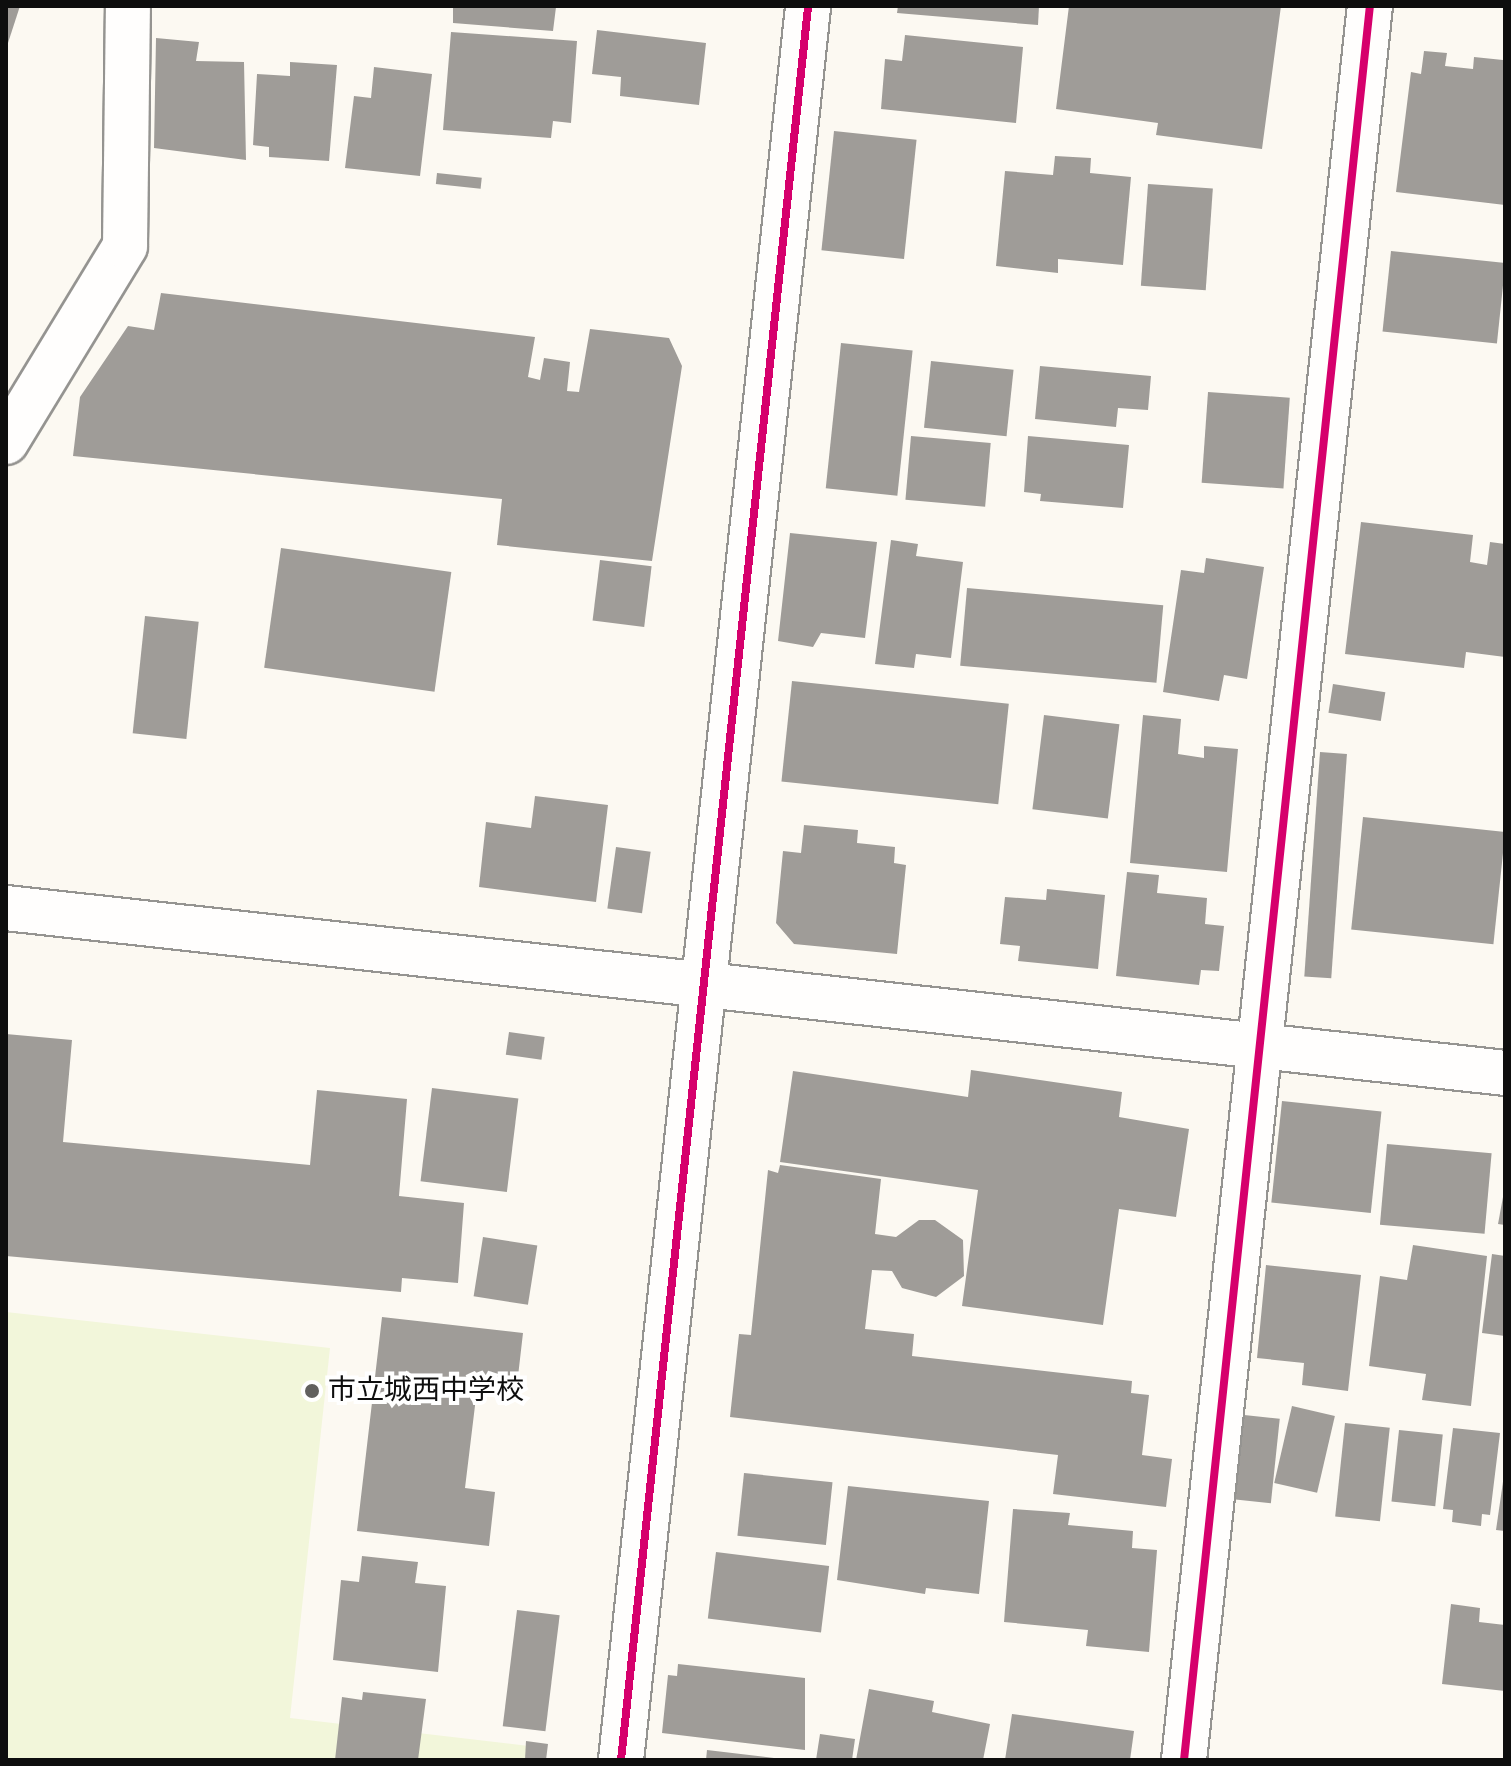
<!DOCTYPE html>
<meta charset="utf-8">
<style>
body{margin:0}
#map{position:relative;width:1511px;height:1766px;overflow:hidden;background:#fcf9f2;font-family:Spectral,"Noto Sans JP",serif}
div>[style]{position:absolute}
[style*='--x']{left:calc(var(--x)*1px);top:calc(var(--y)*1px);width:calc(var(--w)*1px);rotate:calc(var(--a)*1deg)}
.pitch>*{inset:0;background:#f2f6da}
.building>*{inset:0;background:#9f9c98;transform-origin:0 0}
.roads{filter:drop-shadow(2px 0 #959491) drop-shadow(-2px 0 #959491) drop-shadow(0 2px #959491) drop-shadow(0 -2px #959491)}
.minor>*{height:44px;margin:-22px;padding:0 22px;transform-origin:22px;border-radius:22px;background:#fffefd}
.cycleway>*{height:8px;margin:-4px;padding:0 4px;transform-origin:4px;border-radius:4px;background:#d6006c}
.dots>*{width:22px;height:22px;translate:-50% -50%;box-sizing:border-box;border:4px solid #fff;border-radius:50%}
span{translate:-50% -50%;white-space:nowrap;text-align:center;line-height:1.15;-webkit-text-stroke:8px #fff;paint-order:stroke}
.poi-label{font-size:28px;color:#0e0e0e}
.left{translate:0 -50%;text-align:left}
.frame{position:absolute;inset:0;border:8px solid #0e0e0e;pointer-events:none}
</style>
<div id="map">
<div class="pitch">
<i style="clip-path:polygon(6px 1312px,330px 1348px,290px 1718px,529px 1746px,527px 1760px,6px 1760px)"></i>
</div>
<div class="building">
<i style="clip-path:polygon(6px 6px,20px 6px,7px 46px,6px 46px)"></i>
<i style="clip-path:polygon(453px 6px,556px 7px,553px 31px,453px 23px)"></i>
<i style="clip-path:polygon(898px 6px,1039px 6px,1038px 25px,897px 13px)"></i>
<i style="clip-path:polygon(1069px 6px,1281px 6px,1262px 149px,1156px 135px,1158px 123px,1056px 109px)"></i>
<i style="clip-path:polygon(597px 30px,706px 43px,699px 105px,620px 96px,621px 77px,592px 74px)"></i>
<i style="clip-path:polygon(451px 32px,577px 41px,571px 123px,553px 121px,551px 138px,443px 130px)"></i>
<i style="clip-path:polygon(905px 35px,1023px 47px,1016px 123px,881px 109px,885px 59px,902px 61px)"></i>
<i style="clip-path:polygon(156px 38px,199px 42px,196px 61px,244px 62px,246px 160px,154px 148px)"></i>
<i style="clip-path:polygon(1424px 51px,1447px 53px,1445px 66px,1473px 69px,1474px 57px,1503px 60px,1505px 205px,1396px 192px,1411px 72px,1421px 74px)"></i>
<i style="clip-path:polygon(290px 62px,337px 65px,329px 161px,269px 157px,269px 147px,253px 145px,257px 74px,290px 76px)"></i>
<i style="clip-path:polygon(374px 67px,432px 74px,420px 176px,345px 168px,354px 96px,371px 98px)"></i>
<i style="left:834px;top:131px;width:83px;height:120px;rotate:6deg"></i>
<i style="clip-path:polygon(1055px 156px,1091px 158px,1090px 173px,1131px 177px,1123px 265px,1058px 259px,1058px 273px,996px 266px,1005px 171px,1053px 175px)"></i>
<i style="left:437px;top:173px;width:45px;height:11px;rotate:6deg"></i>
<i style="left:1148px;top:184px;width:65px;height:102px;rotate:4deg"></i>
<i style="left:1391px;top:251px;width:115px;height:81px;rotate:6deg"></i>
<i style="clip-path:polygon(161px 293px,535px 337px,528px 377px,540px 380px,544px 358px,570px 362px,567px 391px,579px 392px,590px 329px,669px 338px,682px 366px,652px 561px,497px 545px,502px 499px,73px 456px,80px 397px,128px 326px,154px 330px)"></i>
<i style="left:841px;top:343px;width:72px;height:146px;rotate:6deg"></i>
<i style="left:931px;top:361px;width:83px;height:67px;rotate:6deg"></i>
<i style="clip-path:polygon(1040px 366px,1151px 376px,1148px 410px,1118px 408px,1116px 427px,1035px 419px)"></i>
<i style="left:1208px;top:392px;width:82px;height:91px;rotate:4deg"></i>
<i style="left:911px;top:436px;width:80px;height:64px;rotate:5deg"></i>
<i style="clip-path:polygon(1028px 436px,1129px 445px,1123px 508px,1040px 501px,1041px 494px,1024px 492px)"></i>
<i style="clip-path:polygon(1361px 522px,1473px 535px,1470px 562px,1487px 565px,1490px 542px,1505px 544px,1505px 657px,1466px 652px,1464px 668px,1345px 654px)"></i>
<i style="clip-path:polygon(790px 533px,877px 542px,865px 638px,821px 633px,813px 647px,778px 641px)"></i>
<i style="clip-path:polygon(891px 540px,918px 544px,916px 556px,963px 562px,951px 658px,916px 654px,914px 668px,875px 664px)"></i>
<i style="left:281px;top:548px;width:172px;height:121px;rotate:8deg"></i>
<i style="clip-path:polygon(1206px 558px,1264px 567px,1247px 679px,1224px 675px,1219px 701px,1163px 692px,1181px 570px,1204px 573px)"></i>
<i style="left:600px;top:560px;width:52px;height:61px;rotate:7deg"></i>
<i style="left:967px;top:588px;width:197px;height:78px;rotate:5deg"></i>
<i style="left:145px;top:616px;width:54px;height:118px;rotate:6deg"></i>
<i style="left:792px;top:681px;width:218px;height:101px;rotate:6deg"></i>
<i style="left:1333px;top:684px;width:53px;height:29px;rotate:9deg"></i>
<i style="left:1044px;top:715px;width:76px;height:95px;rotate:7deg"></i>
<i style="clip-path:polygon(1143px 715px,1181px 719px,1178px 754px,1204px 758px,1204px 746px,1238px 749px,1227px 872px,1130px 863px)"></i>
<i style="left:1320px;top:752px;width:27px;height:225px;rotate:4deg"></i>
<i style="clip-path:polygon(535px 796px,608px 805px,596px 902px,479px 887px,486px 822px,531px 828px)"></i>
<i style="left:1363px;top:817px;width:143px;height:113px;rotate:6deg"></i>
<i style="clip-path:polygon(804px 825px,858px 830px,857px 843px,895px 847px,894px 863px,906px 865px,897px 954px,794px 944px,776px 923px,783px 851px,801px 853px)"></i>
<i style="left:616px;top:847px;width:35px;height:62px;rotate:8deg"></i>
<i style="clip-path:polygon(1127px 872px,1159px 875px,1157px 893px,1207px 898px,1205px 924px,1224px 926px,1219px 971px,1201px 970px,1199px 985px,1116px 976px)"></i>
<i style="clip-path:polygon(1047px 889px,1105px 895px,1098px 969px,1018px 961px,1020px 946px,1000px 944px,1005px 897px,1046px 900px)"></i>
<i style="left:509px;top:1032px;width:36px;height:23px;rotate:8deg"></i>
<i style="clip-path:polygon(6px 1034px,72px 1040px,63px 1142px,310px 1165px,317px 1090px,407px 1099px,399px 1196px,464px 1203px,458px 1283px,402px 1278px,401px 1292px,6px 1256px)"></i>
<i style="clip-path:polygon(971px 1070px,1122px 1092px,1119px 1117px,1189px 1129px,1176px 1217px,1119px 1209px,1103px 1325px,962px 1306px,978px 1190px,780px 1162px,793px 1071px,968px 1097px)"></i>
<i style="left:432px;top:1088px;width:87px;height:94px;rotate:7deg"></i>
<i style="left:1282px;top:1101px;width:100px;height:102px;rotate:6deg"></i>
<i style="left:1387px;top:1144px;width:105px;height:81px;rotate:5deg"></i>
<i style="clip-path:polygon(780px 1165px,881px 1179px,875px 1234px,896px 1237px,919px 1220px,935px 1220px,963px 1240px,964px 1276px,936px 1297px,902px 1288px,892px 1271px,872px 1270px,865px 1329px,914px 1334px,912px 1356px,1132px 1381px,1131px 1393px,1149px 1395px,1142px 1455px,1172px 1459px,1166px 1507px,1053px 1494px,1058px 1455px,730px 1417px,739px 1334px,751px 1335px,768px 1170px,778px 1173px)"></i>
<i style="clip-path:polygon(1505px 1186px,1505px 1225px,1498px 1224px)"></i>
<i style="left:483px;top:1237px;width:55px;height:60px;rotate:9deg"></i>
<i style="clip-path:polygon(1413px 1245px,1487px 1256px,1471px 1406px,1422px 1400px,1426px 1374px,1369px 1366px,1380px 1276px,1407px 1280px)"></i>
<i style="clip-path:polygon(1492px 1254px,1505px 1256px,1505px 1336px,1482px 1333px)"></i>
<i style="clip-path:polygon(1266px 1265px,1361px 1275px,1348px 1391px,1302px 1385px,1304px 1363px,1257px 1358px)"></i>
<i style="clip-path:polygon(382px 1317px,523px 1333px,517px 1385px,478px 1381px,465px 1488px,495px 1492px,489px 1546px,357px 1531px)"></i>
<i style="left:1292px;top:1406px;width:44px;height:79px;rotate:13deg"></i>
<i style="left:1235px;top:1414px;width:45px;height:85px;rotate:6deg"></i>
<i style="left:1345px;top:1423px;width:45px;height:94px;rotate:6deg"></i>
<i style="clip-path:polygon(1453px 1428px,1500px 1433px,1490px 1515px,1482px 1514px,1481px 1526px,1452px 1522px,1453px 1510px,1443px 1509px)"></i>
<i style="left:1399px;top:1430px;width:44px;height:72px;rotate:6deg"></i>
<i style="clip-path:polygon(1505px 1468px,1505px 1531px,1496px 1530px)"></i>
<i style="left:744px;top:1473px;width:89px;height:63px;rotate:6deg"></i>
<i style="clip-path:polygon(848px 1486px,989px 1501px,979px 1594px,926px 1588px,925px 1594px,837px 1580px)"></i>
<i style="clip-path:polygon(1013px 1509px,1070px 1513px,1068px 1525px,1133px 1531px,1132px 1548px,1157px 1550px,1149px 1652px,1086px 1646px,1088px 1630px,1004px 1622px)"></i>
<i style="left:716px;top:1552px;width:114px;height:67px;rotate:7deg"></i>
<i style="clip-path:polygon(362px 1556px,418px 1562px,415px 1583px,446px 1586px,438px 1672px,333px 1660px,341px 1580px,359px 1582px)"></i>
<i style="clip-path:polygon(1451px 1604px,1480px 1608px,1479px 1622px,1505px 1625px,1505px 1691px,1442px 1684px)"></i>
<i style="left:517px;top:1610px;width:43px;height:117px;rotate:7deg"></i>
<i style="clip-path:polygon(678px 1664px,805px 1678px,805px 1750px,662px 1733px,668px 1675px,677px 1676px)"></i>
<i style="clip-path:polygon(869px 1689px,934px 1701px,932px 1712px,990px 1724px,983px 1760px,856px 1760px)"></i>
<i style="clip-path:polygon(363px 1692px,426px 1699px,418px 1760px,335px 1760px,342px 1697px,362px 1700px)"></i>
<i style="clip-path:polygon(1012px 1714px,1134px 1731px,1130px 1760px,1005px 1760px)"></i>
<i style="clip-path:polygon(820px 1734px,855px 1739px,852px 1760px,816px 1760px)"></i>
<i style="clip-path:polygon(526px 1741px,548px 1744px,546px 1760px,525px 1760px)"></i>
<i style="clip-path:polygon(707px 1750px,774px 1758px,774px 1760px,706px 1760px)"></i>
</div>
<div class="roads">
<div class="minor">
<i style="--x:6;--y:442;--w:229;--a:-58.7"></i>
<i style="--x:125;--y:246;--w:240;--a:-89.3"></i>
<i style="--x:6;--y:908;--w:1508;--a:6.28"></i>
<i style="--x:621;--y:1760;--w:1764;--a:-83.91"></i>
<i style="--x:1184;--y:1760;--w:1764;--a:-83.95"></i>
</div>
</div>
<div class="cycleway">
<i style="--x:621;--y:1760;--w:1764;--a:-83.91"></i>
<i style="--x:1184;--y:1760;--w:1764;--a:-83.95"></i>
</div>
<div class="dots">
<i style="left:312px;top:1391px;background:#61605e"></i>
</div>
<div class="poi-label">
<span class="left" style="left:328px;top:1391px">市立城西中学校</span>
</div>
<div class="frame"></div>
</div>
